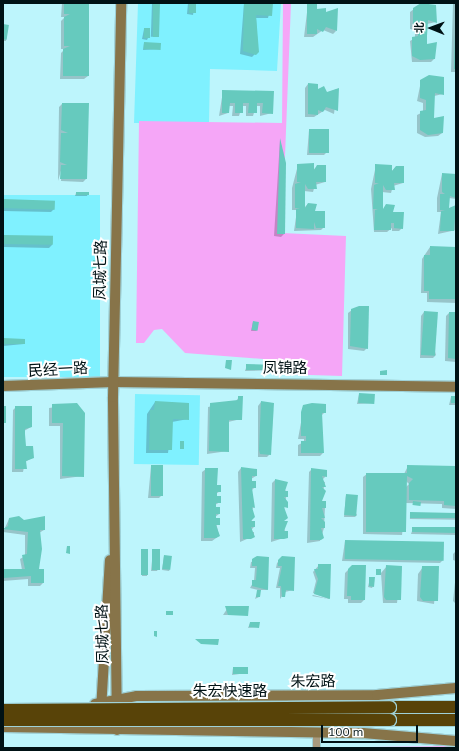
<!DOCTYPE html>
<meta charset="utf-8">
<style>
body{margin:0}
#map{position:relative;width:459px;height:751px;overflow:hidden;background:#bdf5fc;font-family:Mulish,"Noto Sans SC",sans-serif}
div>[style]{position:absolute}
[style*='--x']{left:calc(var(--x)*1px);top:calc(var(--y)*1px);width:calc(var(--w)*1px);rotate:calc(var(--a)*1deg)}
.built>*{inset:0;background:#7ff1ff;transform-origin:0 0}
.green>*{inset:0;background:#f5a6f7}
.shadow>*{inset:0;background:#0003;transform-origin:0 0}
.building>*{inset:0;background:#66cabe;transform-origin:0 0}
.roads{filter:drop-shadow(1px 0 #9fd1d7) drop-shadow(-1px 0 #9fd1d7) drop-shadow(0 1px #9fd1d7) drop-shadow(0 -1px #9fd1d7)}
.street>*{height:7px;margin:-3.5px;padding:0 3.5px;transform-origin:3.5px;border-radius:3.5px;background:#a79a7e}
.secondary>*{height:10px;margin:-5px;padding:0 5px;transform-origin:5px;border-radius:5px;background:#877449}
.highway>*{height:12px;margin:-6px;padding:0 6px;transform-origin:6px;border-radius:6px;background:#584308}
.bridges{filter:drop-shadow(1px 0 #9fd1d7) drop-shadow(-1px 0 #9fd1d7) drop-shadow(0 1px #9fd1d7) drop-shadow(0 -1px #9fd1d7)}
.highway-bridge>*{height:12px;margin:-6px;padding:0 6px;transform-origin:6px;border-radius:6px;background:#584308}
span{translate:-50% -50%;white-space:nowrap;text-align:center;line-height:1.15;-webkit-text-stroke:4px #fff;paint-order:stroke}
.street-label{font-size:15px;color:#001215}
.frame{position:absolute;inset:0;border:4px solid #001215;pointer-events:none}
.north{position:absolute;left:411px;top:8px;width:40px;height:40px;-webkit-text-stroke:3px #fff;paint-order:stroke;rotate:271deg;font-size:11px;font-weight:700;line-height:16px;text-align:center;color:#001215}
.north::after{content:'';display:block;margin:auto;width:14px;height:18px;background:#001215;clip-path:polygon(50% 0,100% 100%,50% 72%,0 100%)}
.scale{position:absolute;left:321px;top:725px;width:97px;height:18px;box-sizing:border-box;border:2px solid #001215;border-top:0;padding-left:5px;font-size:12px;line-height:14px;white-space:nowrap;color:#001215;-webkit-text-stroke:3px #fff;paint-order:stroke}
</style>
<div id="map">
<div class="built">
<i style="clip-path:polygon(138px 3px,281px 3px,277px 71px,210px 69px,209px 124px,134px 123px)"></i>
<i style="left:3px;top:195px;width:97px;height:182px"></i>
<i style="left:135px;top:394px;width:65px;height:70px;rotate:1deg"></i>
</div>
<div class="green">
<i style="clip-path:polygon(283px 3px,291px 3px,282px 233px,346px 236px,342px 376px,278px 374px,276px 360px,185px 353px,162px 329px,154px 330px,144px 343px,136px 343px,139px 121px,282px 123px)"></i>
<i style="clip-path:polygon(456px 746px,456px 748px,280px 748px)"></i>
</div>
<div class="shadow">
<i style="clip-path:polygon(62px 3px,88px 3px,88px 76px,84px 79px,60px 79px,61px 53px,65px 49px,61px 49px,61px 21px,65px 17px,61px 17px)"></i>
<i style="left:159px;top:3px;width:34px;height:7px;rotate:92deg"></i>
<i style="clip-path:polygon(188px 3px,195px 3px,193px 15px,187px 14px)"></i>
<i style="clip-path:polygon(244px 3px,272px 3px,268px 18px,256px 18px,258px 51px,252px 57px,240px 54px)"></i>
<i style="clip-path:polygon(453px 3px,456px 3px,456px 72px,451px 72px)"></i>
<i style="clip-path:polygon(308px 4px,325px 13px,336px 31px,333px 34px,323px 30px,313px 37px,304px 37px)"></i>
<i style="clip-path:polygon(414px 9px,436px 22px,427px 24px,426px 45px,434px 59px,431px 62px,412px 62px,410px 41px,415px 38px,415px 30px,410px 29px,410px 12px)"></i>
<i style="clip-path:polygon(3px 26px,8px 26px,6px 41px,3px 41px)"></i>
<i style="clip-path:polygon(144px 29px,148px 38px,147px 40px,142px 39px)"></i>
<i style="clip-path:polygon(144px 43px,160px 49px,143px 50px)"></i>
<i style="clip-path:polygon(421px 81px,443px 94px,434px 96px,433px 119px,442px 133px,438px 136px,425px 137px,417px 133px,417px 115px,423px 112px,423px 103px,417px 101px)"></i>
<i style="clip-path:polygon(308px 84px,326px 93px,337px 89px,334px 114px,325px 110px,314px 117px,305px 117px,305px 88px)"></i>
<i style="clip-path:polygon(223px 91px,273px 92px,272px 113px,260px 116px,260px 106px,256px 106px,253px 116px,246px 116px,246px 106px,242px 106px,239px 116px,232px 116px,233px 106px,229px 106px,228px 113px,219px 116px)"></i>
<i style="clip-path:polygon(62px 104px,86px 179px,83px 182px,61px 181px,62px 167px,58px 181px,59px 107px)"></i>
<i style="clip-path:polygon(309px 130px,326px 153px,324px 155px,307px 155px)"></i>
<i style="clip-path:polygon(280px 140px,285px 163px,284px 234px,281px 237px,274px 236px)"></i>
<i style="clip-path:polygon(298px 165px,313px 170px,318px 166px,325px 182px,315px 185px,313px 192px,304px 191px,304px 208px,308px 204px,324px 227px,321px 230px,294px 231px,297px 210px,292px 210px,292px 188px)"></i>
<i style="clip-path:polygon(376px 165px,391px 172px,396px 167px,403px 183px,393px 186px,391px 193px,382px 192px,382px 210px,402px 228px,399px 231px,392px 231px,392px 228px,387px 232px,374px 232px,371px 189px)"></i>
<i style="clip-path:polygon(442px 174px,456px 175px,456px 199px,449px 198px,448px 209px,456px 206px,456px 230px,438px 234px,441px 212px,437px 212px,437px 198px)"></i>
<i style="clip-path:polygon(88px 193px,87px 196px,75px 196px,76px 193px)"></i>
<i style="clip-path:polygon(3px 200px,54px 209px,51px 212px,3px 211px)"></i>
<i style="clip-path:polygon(3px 236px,52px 237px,52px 245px,49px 248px,3px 247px)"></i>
<i style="clip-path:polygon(430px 247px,456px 247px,456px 303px,427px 302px,427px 293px,421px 293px,422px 259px)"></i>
<i style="clip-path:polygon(352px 310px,367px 348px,364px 351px,348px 349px,348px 313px)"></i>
<i style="clip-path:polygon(424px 312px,436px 355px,433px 358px,420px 358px,421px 316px)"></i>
<i style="clip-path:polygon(449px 313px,456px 313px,456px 362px,445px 361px,446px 316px)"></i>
<i style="clip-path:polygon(253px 322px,257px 330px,256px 331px,251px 331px)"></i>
<i style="clip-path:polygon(3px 339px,24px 344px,3px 346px)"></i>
<i style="clip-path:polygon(247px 365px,276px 370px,245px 371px)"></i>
<i style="clip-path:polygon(359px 394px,374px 403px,357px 404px)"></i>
<i style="clip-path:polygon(239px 397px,241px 419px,228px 422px,228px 451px,207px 454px,208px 407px,236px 401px)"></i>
<i style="clip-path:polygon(451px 397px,456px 397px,456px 405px,449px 405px)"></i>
<i style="clip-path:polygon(155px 402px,188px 419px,172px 422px,168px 453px,146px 453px,147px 414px)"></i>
<i style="clip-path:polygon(261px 402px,271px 403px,270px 454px,267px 457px,258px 457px,258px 406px)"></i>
<i style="clip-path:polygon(77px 404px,83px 476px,60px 479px,60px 426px,49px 426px,49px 408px)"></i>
<i style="clip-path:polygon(304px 406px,325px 412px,321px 416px,323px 453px,320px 456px,298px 456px,298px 445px,304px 442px,304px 439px,298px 439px)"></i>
<i style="clip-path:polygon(16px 407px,31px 427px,24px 431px,25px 447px,32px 458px,25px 462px,23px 472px,12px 472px,13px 410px)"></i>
<i style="clip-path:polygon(151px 466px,161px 496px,159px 498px,148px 498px)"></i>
<i style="clip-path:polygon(evenodd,408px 466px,456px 467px,456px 509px,442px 508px,442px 504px,406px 503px,402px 535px,363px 534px,363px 477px,367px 474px,404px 474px,408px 466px,406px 481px,409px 484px,406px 487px,406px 481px)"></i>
<i style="clip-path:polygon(241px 468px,256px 470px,256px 476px,251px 479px,255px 487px,251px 491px,254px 507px,249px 513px,254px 527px,249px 532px,254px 532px,254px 536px,240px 542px,238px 472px)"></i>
<i style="clip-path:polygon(206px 469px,220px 491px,216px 494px,220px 502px,215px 505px,219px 514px,215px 517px,219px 536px,212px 541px,201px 541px,202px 472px)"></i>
<i style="clip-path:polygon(312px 469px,326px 476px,321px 481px,325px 482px,321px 502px,325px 507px,324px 528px,320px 541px,307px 543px,309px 472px)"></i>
<i style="clip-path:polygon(275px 480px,287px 492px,282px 522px,287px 537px,271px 542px,272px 483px)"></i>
<i style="clip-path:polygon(346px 495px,357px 515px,355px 517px,344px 517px)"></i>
<i style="left:410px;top:513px;width:46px;height:6px;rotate:1deg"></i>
<i style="clip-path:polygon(9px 519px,44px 530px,39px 533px,38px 570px,43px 583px,40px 586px,28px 586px,28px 579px,3px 581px,3px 570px,22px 570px,20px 559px,25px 556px,25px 535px,3px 532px)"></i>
<i style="clip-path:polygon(413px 528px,456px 528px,456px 535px,411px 534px)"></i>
<i style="clip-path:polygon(345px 541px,443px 543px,443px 560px,440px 563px,342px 561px)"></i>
<i style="left:142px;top:550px;width:5px;height:26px"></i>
<i style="clip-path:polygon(153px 550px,158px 569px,157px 571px,151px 571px)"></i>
<i style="clip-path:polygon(455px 552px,456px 561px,453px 560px,453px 554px)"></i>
<i style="clip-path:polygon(164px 556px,170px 569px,169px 571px,162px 570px)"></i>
<i style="clip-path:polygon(283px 557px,293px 590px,285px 592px,280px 599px,280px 588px,276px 588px,280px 568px,276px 568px,277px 563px)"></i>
<i style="clip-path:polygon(268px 558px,267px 590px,260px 590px,259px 597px,255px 599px,258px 590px,250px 588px,254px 581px,255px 568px,250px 568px,251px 562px)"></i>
<i style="clip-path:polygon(319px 565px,329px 598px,329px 599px,313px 593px,316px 581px,313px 572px)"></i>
<i style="clip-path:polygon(352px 566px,364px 600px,361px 603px,348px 603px,348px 599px,344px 599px,345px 573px)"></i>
<i style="clip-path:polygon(387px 566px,401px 567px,397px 603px,383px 603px,381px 573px)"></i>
<i style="clip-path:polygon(423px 567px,438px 567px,434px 604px,417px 601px,418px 574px)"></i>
<i style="clip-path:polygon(456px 573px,456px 604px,453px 601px)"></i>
<i style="clip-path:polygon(370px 578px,373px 586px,372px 588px,368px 587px)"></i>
<i style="clip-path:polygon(313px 595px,329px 599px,312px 596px)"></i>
<i style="clip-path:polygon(229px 606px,248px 607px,247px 615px,223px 615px)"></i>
<i style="clip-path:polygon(250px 623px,258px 627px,248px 628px)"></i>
<i style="clip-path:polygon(233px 668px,247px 673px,232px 675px)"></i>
</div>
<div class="building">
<i style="clip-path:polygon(64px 3px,89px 3px,89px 76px,63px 76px,63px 49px,70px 46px,64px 46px,64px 17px,70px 14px,64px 14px)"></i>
<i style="clip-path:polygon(153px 3px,160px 3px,159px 37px,153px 37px)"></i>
<i style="left:189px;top:3px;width:7px;height:10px"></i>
<i style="clip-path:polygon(244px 3px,273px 3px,272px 16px,256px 15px,259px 52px,256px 55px,243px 51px)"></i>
<i style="clip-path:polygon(307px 3px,317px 4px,317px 9px,326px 8px,326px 12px,338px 8px,337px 31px,326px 27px,323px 32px,317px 29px,317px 34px,307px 34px)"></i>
<i style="clip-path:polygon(421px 3px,436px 5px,437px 23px,428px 20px,427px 36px,427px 44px,437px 42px,435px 59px,420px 60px,412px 56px,412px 37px,418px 36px,418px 27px,413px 26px,413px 8px)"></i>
<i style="left:3px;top:24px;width:6px;height:15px;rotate:9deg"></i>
<i style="left:144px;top:28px;width:6px;height:10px"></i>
<i style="clip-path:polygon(455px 34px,456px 34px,456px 69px,454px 69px)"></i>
<i style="left:144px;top:42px;width:17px;height:7px;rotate:3deg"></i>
<i style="clip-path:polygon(429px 75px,444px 77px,444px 95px,435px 93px,434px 118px,444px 116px,443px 133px,428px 135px,420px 130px,420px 111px,426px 110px,426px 100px,420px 98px,420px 80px)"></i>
<i style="clip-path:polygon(308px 83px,318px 84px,318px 89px,324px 86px,327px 92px,339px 88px,338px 111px,326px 107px,323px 112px,318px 110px,318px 115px,308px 114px)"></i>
<i style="clip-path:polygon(222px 90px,274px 91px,273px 114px,262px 113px,263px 103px,257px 103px,257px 113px,248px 113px,249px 103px,243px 103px,243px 113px,235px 113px,235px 103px,230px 103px,229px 113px,222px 113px)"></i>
<i style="clip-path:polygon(62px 103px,89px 103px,87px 179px,60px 179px,61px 165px,67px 165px,60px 162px,61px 133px,68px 133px,61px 130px)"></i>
<i style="left:309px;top:129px;width:20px;height:24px"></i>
<i style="clip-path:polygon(280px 138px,286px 163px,285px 234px,277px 234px)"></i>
<i style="clip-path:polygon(314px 163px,314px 170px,317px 165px,326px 165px,326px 182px,316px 182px,317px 189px,308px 189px,305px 184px,305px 208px,308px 203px,317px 204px,315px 211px,325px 211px,325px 228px,316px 228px,314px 222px,314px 229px,296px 228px,296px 209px,300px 208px,295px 208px,295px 184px,301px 182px,297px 182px,297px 164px)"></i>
<i style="clip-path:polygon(375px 164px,392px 165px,392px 171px,396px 166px,404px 166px,404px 183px,394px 183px,395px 190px,386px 190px,383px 185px,383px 209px,386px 204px,395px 205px,393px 212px,404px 212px,403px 229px,394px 228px,394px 223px,391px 223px,391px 230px,374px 230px,375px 210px,378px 209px,373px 209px,374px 185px,379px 183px,375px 183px)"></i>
<i style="clip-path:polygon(442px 173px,456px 174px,456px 198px,450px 196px,449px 208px,456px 205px,454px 231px,440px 231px,441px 211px,445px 210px,440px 210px,440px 194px,445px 194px,442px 192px)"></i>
<i style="left:76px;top:192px;width:13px;height:3px"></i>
<i style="left:3px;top:199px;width:52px;height:9px;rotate:2deg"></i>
<i style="left:3px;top:235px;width:50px;height:9px;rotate:1deg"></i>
<i style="clip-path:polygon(430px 246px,456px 247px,456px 299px,429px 299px,429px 291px,424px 291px,424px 255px,430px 255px)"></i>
<i style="clip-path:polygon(93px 260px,99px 261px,98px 268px,92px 268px)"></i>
<i style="clip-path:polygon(359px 306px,369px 306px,368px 349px,350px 346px,351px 309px)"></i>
<i style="left:424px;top:311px;width:14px;height:44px;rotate:4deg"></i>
<i style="clip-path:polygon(449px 312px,456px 312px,456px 359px,448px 358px)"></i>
<i style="left:253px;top:321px;width:6px;height:9px;rotate:9deg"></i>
<i style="clip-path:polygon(3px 338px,25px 339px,25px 344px,3px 344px)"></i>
<i style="clip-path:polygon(226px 360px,232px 360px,231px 370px,225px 368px)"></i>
<i style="clip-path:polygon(246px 364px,277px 365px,277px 370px,246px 370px)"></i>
<i style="clip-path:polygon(387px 370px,387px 375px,380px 375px,380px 371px)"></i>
<i style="left:359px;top:393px;width:16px;height:10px;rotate:4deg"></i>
<i style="clip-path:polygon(238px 396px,243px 396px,242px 420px,229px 420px,229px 452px,209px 451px,210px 403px,238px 400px)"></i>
<i style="left:451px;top:396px;width:5px;height:7px"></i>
<i style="clip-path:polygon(155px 401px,189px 403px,189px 420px,173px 419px,172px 450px,149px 450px,150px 410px,154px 410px)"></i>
<i style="clip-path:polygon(261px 401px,274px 403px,271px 455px,260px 454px,259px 450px)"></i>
<i style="clip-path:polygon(77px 403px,85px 413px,84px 477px,62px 476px,63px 423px,52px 423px,52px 404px)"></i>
<i style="clip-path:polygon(312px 403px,326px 404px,326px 413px,322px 413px,324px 453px,301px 453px,301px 441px,306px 441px,306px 436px,301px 436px,301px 412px,303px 405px)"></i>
<i style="left:3px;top:406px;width:3px;height:17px"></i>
<i style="clip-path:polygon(15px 406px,32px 406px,32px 427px,25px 429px,25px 434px,26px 446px,33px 446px,34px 458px,26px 461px,27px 469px,15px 469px)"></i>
<i style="left:180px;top:441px;width:4px;height:8px"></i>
<i style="left:151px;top:465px;width:12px;height:31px"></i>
<i style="clip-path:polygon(407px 465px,456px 466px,456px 506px,444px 505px,444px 501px,409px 500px,409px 483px,413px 479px,407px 476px,406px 532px,366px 532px,366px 473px,407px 473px)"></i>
<i style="clip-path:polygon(241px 467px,257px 469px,257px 476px,252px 476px,252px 481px,256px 481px,256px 488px,252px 488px,255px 508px,252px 507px,255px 517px,251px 521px,255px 521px,255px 527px,251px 527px,255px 537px,251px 539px,243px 539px)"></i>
<i style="clip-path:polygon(205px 468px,218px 468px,217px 485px,221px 485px,221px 492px,217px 492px,217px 496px,221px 496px,221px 503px,216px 503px,216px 507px,220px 507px,220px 514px,216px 514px,216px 518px,220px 518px,220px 525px,216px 525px,220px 536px,216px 538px,204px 538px)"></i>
<i style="clip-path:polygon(311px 468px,327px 470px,327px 477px,322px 476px,326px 487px,322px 487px,326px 491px,322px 501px,326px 501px,326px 508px,322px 508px,325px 518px,321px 518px,325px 522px,325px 528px,321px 528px,324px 538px,321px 540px,310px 540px)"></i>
<i style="clip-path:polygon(275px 479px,288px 482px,285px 491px,288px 491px,288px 497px,284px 497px,288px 502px,288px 508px,284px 507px,288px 518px,284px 521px,288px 521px,284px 531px,288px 531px,288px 538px,284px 539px,274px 539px)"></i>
<i style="left:346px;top:494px;width:12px;height:21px;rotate:5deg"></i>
<i style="left:413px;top:501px;width:8px;height:4px;rotate:7deg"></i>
<i style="clip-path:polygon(410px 512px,456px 513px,456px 518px,410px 518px)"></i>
<i style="clip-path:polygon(19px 516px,24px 520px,45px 516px,45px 530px,40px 530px,42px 549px,39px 569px,44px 569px,44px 583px,31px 583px,31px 576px,3px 578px,3px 569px,25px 569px,22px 555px,27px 554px,28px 532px,3px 529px,8px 526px,9px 518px)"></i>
<i style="clip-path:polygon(412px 527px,456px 527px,456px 533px,412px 532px)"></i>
<i style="left:345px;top:540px;width:99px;height:19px;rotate:1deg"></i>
<i style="clip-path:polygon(67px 546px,70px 546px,70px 554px,66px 553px)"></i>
<i style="left:141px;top:549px;width:7px;height:26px"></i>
<i style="left:152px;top:549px;width:8px;height:21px"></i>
<i style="left:164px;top:555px;width:8px;height:14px;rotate:7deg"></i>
<i style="clip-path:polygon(257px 556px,269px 557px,268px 590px,252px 586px,252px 580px,256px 580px,257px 566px,252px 566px,252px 559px)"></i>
<i style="clip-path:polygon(282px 556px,295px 557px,294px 591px,286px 590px,285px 597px,282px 597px,281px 586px,278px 586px,282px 566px,278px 566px,278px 560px)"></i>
<i style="clip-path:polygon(318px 564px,331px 564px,330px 599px,314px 594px,318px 579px,314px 569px,318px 569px)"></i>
<i style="clip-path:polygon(352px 565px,366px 565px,365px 600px,351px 600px,351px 596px,347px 596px,348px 569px)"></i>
<i style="clip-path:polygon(386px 565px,402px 566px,401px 600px,386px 600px,384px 597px)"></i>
<i style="clip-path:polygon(422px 566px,439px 566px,438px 601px,423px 601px,420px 597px)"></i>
<i style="left:376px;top:569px;width:5px;height:6px"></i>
<i style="clip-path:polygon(369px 577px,375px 577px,374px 587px,369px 586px)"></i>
<i style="clip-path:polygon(257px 590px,261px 590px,260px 597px,256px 597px)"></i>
<i style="clip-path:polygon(225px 606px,249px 606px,248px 616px,228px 615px)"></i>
<i style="left:166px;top:611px;width:7px;height:4px"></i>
<i style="clip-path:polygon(250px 622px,260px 622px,259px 628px,249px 627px)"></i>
<i style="clip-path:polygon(154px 631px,157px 631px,157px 637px,154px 636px)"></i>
<i style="clip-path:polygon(195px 639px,219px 639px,218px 645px,201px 644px)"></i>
<i style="left:233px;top:667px;width:15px;height:7px"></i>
</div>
<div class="roads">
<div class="street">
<i style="--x:316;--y:748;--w:15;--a:-90"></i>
</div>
<div class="secondary">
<i style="--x:3;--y:386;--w:111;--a:-2.1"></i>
<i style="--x:114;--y:382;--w:342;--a:0.8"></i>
<i style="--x:95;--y:704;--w:43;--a:-10.8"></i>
<i style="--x:137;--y:696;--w:240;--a:-0.2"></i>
<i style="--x:377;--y:695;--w:79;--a:-5.1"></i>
<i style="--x:101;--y:710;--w:150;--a:-86.6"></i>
<i style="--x:3;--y:727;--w:360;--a:1"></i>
<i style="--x:363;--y:733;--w:93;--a:4.9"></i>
<i style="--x:117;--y:730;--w:333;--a:-90.7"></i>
<i style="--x:113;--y:397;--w:394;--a:-88.8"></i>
</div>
<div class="highway">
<i style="--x:390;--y:707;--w:66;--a:0"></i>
<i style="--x:390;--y:720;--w:66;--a:0"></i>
</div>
</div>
<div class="bridges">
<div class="highway-bridge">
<i style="--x:3;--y:710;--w:387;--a:-0.4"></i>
<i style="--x:3;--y:720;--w:387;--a:0"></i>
</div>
</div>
<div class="street-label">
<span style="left:100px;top:270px;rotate:-89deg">凤城七路</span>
<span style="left:285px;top:368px">凤锦路</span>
<span style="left:58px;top:369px;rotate:-3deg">民经一路</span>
<span style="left:102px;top:634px;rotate:-91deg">凤城七路</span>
<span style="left:313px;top:681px;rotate:-1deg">朱宏路</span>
<span style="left:230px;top:691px">朱宏快速路</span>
</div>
<div class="frame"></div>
<div class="north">北</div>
<div class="scale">100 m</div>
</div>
